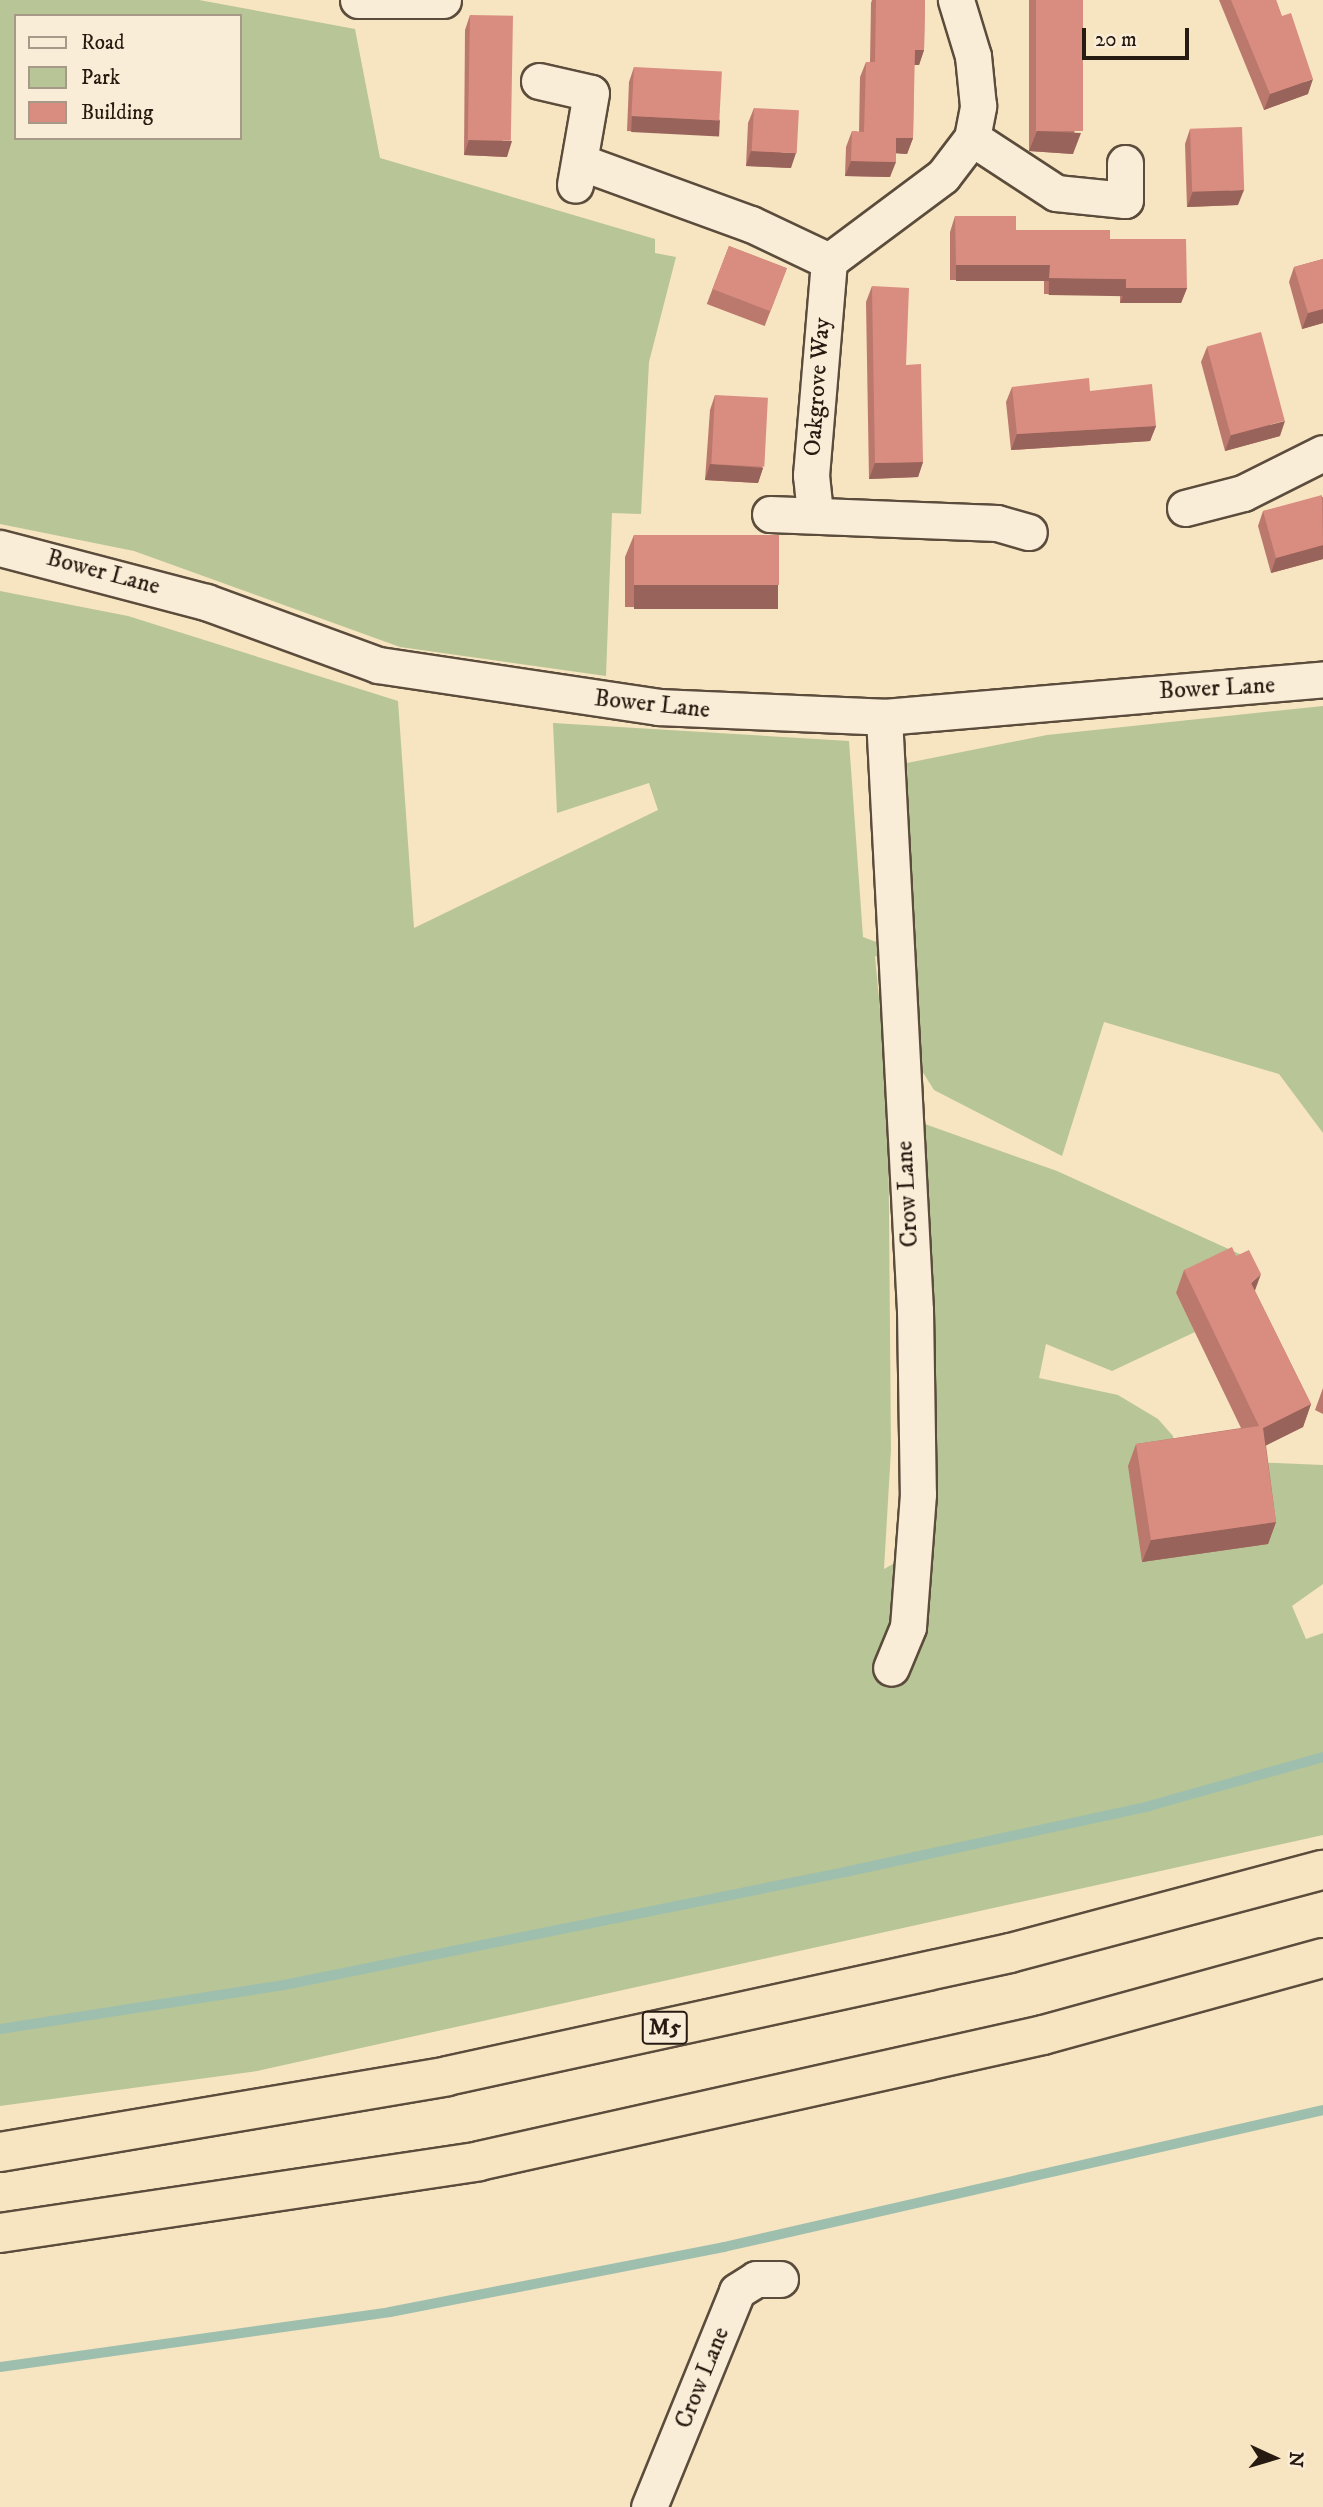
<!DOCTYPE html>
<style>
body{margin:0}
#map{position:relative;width:1323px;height:2507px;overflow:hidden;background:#f7e4c1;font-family:"IM FELL DW Pica",serif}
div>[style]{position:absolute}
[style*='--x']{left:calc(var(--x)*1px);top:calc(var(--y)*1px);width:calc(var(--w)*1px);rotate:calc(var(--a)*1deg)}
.green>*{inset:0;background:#b8c596}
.stream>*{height:10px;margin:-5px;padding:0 5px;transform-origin:5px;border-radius:5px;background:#9ebfae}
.roads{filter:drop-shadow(2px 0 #5b4c3c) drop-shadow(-2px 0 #5b4c3c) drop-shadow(0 2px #5b4c3c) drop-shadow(0 -2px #5b4c3c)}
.minor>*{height:35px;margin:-17.5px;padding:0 17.5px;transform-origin:17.5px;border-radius:17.5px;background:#faedd7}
.motorway>*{height:38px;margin:-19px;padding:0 19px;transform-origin:19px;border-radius:19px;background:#f7e4c1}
.wall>*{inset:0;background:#bb796e;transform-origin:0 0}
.shaded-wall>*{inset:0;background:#98635a;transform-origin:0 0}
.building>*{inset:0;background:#d98d80;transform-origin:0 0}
span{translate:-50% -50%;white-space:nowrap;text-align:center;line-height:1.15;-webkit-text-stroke:6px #faedd7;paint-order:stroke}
.shield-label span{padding:2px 5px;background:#faedd7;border:2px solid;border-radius:5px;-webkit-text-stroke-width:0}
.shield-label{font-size:23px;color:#271a10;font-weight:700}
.street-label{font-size:24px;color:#271a10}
.legend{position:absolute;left:14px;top:14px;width:228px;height:126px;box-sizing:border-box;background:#faedd7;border:2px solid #a69987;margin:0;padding:9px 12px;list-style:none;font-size:21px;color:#271a10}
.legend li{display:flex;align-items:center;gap:14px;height:35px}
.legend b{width:35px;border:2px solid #a69987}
.north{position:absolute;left:1239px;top:2423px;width:70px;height:70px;-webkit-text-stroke:5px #faedd7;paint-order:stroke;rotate:94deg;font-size:19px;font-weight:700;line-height:28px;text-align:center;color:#271a10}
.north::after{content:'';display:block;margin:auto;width:24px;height:32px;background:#271a10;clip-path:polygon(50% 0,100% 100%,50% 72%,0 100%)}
.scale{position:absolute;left:1082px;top:28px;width:107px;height:32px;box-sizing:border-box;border:4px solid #271a10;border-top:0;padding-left:9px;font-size:21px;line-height:24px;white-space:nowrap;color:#271a10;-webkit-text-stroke:5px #faedd7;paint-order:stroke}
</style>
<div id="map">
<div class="green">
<i style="clip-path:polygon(evenodd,0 0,199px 0,355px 29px,380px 158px,655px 239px,655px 253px,676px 257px,649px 362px,641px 514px,612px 513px,606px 676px,400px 647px,134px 551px,0 524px,0 0,16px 16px,240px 16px,240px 138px,16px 138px,16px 16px)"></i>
<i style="clip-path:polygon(0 591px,128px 616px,398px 701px,414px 928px,658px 810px,649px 783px,557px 813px,553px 723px,849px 741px,863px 937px,911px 955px,907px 763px,1047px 735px,1323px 706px,1323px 1133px,1279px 1074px,1104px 1022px,1062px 1156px,934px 1090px,917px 1063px,913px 966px,875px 956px,888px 1096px,891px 1450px,884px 1569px,922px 1548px,922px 1123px,1057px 1171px,1244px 1256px,1176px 1293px,1195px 1332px,1112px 1371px,1046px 1344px,1039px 1378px,1118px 1395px,1158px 1419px,1173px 1436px,1175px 1459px,1323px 1465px,1323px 1584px,1292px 1606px,1306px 1639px,1323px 1633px,1323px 1835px,257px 2071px,0 2106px)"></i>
</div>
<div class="stream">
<i style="--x:0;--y:2029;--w:282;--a:-8.8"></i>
<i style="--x:279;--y:1986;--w:577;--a:-11.39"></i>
<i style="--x:845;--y:1872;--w:311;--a:-12.2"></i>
<i style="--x:1149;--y:1806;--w:181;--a:-15.7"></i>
<i style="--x:0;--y:2367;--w:394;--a:-8"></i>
<i style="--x:390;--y:2312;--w:340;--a:-11"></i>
<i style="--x:724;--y:2247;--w:614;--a:-12.88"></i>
</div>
<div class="roads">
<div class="minor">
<i style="--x:358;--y:0;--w:85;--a:0"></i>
<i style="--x:539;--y:81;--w:53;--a:13"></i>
<i style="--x:591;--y:93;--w:93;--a:99.9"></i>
<i style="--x:972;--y:138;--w:100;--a:33.2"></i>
<i style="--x:1056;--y:193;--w:69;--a:5.8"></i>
<i style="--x:1125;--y:200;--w:37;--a:-90"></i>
<i style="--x:583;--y:163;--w:179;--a:20"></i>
<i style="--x:751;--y:224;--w:86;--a:25.4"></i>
<i style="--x:829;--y:261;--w:215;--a:94.8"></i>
<i style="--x:811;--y:475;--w:39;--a:84"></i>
<i style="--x:829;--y:261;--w:142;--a:-36.7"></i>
<i style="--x:943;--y:176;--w:48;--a:-52.7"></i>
<i style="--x:972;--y:138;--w:33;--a:-79"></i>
<i style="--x:978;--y:106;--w:50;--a:-95.7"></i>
<i style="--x:973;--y:56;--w:59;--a:-106.9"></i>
<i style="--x:1185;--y:508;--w:60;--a:-14.5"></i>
<i style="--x:1243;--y:493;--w:89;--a:-26.6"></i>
<i style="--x:770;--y:514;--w:227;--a:2.3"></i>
<i style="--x:997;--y:523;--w:33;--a:16"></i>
<i style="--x:0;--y:548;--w:213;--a:14.7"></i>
<i style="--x:206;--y:602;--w:183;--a:20.1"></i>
<i style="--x:378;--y:665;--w:283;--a:8.5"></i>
<i style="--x:658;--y:707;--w:226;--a:2.5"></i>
<i style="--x:884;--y:717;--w:441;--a:-4.9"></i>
<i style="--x:884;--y:717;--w:594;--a:87.01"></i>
<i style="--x:915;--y:1310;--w:184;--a:89.1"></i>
<i style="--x:918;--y:1494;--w:133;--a:94.3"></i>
<i style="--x:908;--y:1627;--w:44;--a:112.5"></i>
<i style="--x:649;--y:2507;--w:233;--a:-67.8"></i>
<i style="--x:737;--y:2291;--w:22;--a:-32"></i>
<i style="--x:756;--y:2279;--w:24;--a:0"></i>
</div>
<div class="motorway">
<i style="--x:0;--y:2152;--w:453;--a:-9.6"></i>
<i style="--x:447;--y:2076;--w:576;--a:-12.32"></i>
<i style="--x:1010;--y:1953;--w:324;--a:-14.9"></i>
<i style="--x:0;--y:2233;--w:484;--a:-8.5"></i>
<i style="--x:479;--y:2161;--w:578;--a:-12.59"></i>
<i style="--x:1043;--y:2035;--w:290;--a:-15.4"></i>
</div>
</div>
<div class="wall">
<i style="clip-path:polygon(872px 0,925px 0,924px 50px,919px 65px,914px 65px,913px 138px,907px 154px,896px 153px,890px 177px,845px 176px,846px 147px,852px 131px,859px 132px,860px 77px,866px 62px,870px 62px,871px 3px)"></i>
<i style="clip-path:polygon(1029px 0,1083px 0,1073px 154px,1029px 151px)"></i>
<i style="clip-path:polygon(1219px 0,1276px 0,1308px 94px,1264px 110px)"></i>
<i style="clip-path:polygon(470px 15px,507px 157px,464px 155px,465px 30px)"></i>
<i style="clip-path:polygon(634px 67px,720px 120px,714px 135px,627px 131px,629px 82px)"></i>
<i style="clip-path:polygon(754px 108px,791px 168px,746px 166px,748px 123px)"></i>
<i style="clip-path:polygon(1190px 129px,1238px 205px,1187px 207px,1185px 144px)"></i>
<i style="clip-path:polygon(955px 216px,1016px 230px,1110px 239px,1187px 288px,1181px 303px,1120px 303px,1120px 295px,1044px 294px,1044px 280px,950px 280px,950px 232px)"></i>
<i style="left:729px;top:246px;width:62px;height:62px;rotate:21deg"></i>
<i style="clip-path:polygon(1323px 259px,1323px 323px,1302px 329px,1289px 282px,1294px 267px)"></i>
<i style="clip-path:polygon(872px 286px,906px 365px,923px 462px,918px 477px,869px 479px,866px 302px)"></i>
<i style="clip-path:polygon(1207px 347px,1280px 436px,1225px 451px,1201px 362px)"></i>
<i style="clip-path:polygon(1012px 387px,1090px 391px,1156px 426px,1150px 441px,1011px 450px,1006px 402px)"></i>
<i style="clip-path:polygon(715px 395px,763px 468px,758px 483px,705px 480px,710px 410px)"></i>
<i style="clip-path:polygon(1323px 497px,1323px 559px,1271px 573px,1258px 526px,1263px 511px)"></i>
<i style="clip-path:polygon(634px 535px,778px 586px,770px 608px,625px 607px,625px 557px)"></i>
<i style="clip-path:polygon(1236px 1256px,1255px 1291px,1311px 1404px,1303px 1427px,1266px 1445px,1276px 1522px,1268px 1544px,1142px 1562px,1128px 1466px,1136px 1444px,1241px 1428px,1176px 1293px,1184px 1270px)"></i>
<i style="clip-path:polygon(1323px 1388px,1323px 1414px,1315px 1410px)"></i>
</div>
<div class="shaded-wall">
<i style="clip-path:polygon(915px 50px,924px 50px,919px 65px,909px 65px)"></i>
<i style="clip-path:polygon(1313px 79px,1308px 94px,1264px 110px,1270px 94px)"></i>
<i style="left:632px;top:116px;width:88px;height:16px;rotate:3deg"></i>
<i style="clip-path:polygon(1037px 131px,1081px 133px,1073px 154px,1029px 151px)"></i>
<i style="clip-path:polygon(896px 138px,913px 138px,907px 154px,891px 153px)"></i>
<i style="clip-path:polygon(469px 140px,512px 141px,507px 157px,464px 155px)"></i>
<i style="clip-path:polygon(751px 151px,796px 153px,791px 168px,746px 166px)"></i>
<i style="clip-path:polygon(851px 161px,896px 162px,890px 177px,845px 176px)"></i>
<i style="clip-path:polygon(1244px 190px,1238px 205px,1187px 207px,1193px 191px)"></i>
<i style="left:956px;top:265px;width:94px;height:16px"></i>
<i style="left:1049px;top:278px;width:77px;height:17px;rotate:1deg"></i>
<i style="clip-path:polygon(1126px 288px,1187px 288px,1181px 303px,1120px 303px)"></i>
<i style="clip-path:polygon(1323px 309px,1323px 323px,1302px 329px,1308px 313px)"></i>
<i style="clip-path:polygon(1285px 421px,1280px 436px,1225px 451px,1231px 435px)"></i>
<i style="clip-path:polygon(1156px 426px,1150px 441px,1011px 450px,1017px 434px)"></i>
<i style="clip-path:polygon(923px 462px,918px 477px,869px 479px,875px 463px)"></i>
<i style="clip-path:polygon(710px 464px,763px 468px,758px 483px,705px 480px)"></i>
<i style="clip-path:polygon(1323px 545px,1323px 559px,1271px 573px,1276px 558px)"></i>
<i style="left:634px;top:585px;width:144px;height:24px"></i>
<i style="clip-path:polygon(1261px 1274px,1253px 1296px,1251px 1283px)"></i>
<i style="clip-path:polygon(1311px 1404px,1303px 1427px,1255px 1451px,1263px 1428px)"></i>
<i style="clip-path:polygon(1276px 1522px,1268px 1544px,1142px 1562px,1151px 1540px)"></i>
</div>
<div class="building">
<i style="clip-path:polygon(876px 0,925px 0,924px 50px,915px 50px,913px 138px,896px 138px,896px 162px,851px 161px,852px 131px,864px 132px,866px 62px,875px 62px)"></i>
<i style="left:1036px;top:0;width:47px;height:131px"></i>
<i style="clip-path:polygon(1231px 0,1276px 0,1282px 16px,1291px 13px,1313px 79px,1270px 94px)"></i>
<i style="left:470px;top:15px;width:43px;height:125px;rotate:1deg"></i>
<i style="left:634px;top:67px;width:88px;height:49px;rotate:3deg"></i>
<i style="left:754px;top:108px;width:45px;height:43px;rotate:3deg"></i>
<i style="left:1242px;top:127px;width:63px;height:52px;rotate:88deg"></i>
<i style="clip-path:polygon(955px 216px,1016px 216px,1016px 230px,1110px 230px,1110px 239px,1186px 239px,1187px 288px,1126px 288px,1126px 279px,1049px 278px,1050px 265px,956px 265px)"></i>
<i style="left:729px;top:246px;width:62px;height:46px;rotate:21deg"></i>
<i style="clip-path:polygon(1323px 259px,1323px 309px,1308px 313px,1294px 267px)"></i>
<i style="clip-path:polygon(872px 286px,909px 288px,906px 365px,921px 364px,923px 462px,875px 463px)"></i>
<i style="left:1261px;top:332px;width:92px;height:56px;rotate:75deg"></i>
<i style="clip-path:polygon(1089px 378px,1090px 391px,1152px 384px,1156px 426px,1017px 434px,1012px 387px)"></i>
<i style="left:715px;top:395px;width:53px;height:69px;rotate:3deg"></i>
<i style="clip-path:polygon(1322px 495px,1323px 545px,1276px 558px,1263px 511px)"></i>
<i style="left:634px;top:535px;width:145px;height:50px"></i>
<i style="clip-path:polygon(1232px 1247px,1236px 1256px,1249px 1250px,1261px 1274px,1251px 1283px,1311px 1404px,1263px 1428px,1276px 1522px,1151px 1540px,1136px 1444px,1259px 1426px,1184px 1270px)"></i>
</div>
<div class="shield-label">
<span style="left:665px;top:2028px">M5</span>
</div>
<div class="street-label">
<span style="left:818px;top:387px;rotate:-86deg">Oakgrove Way</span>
<span style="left:103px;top:573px;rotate:15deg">Bower Lane</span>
<span style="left:1217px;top:689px;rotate:-3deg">Bower Lane</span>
<span style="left:652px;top:705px;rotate:6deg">Bower Lane</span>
<span style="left:908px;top:1194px;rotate:-93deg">Crow Lane</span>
<span style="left:703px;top:2378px;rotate:-68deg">Crow Lane</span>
</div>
<ul class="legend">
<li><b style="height:9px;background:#faedd7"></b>Road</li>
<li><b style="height:19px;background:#b8c596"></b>Park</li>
<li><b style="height:19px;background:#d98d80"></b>Building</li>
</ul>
<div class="north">N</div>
<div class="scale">20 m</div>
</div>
